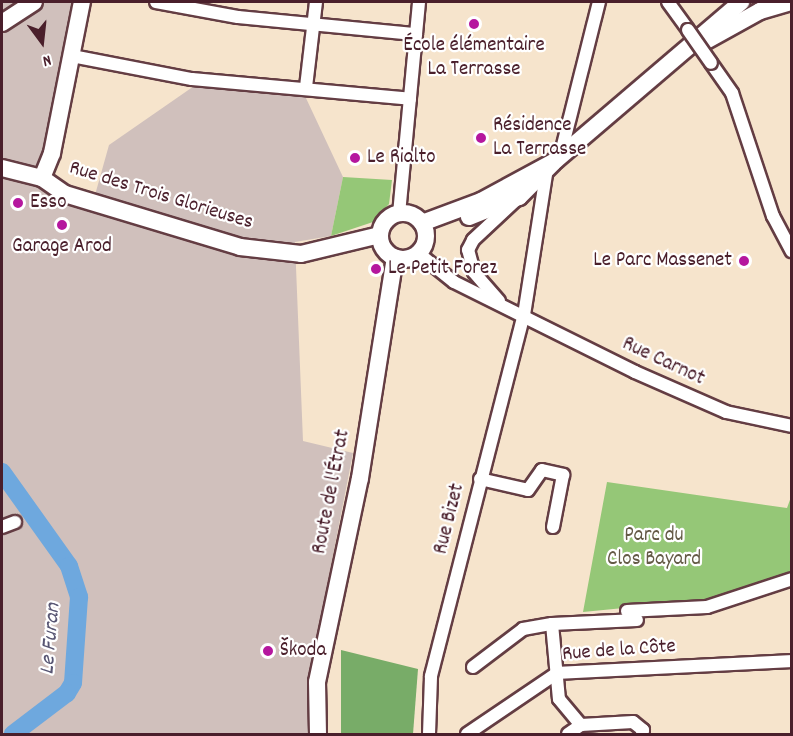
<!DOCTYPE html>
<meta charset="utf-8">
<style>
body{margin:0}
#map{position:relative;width:793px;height:736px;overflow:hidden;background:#f6e4cc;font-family:Dekko,sans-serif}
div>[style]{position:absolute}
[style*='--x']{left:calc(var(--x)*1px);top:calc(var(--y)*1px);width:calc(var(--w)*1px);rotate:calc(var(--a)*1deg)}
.industrial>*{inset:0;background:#d0c0bc}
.green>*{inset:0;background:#95c777}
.forest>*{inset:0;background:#78ac68}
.river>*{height:18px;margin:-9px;padding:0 9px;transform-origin:9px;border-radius:9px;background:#6ea8de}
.roads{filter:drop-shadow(2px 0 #643d43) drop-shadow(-2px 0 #643d43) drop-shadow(0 2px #643d43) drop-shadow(0 -2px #643d43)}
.street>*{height:12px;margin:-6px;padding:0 6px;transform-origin:6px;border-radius:6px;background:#fff}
.secondary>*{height:16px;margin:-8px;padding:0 8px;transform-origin:8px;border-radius:8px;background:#fff}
.secondary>.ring{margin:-8px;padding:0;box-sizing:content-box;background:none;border:16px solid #fff;border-radius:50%}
.bridges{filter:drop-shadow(2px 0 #643d43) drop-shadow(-2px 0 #643d43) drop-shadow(0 2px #643d43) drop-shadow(0 -2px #643d43)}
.street-bridge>*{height:12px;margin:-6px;padding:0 6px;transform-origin:6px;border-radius:6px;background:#fff}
.dots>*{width:16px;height:16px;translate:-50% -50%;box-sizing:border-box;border:3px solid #fff;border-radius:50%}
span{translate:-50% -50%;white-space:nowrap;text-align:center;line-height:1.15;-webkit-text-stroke:4.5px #fff;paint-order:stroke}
.poi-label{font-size:21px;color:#4a1f2b}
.left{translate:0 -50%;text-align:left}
.right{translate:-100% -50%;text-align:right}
.street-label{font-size:21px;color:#4a1f2b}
.park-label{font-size:21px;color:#645a46}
.water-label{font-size:22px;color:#585673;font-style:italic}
.frame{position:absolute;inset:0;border:3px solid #4a1f2b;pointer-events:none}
.north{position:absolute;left:12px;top:12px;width:60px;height:60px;-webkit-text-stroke:4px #fff;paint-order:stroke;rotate:165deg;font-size:16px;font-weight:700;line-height:24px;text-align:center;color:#4a1f2b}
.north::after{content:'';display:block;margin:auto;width:21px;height:27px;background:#4a1f2b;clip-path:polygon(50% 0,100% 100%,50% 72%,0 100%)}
</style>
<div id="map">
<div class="industrial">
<i style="clip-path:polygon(2px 2px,77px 2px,44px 180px,95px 195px,109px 145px,197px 84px,305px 96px,343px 177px,331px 236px,295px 242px,303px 441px,353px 453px,314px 652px,322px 734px,2px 734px)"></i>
</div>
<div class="green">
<i style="clip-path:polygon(343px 177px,392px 180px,389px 204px,373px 222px,331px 236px)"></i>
<i style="clip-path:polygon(607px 482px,787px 508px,791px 497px,791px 574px,705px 600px,583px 612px)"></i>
</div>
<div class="forest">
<i style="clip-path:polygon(341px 650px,418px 669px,413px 734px,341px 734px)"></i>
</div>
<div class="river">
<i style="--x:2;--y:472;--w:115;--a:54.5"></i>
<i style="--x:69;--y:566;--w:33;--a:72"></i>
<i style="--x:79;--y:597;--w:86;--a:94"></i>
<i style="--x:73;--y:683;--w:12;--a:121"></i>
<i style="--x:67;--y:693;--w:68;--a:142.8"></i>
</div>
<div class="roads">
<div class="street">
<i style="--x:156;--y:2;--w:83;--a:10.4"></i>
<i style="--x:238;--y:17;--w:179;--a:5.5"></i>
<i style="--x:668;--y:2;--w:34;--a:54"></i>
<i style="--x:72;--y:56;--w:122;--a:10.9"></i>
<i style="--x:192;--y:79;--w:219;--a:5.2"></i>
<i style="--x:711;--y:63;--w:37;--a:55"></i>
<i style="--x:732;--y:93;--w:130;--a:71.6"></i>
<i style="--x:773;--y:216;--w:40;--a:62"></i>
<i style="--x:306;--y:87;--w:86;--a:-83.3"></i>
<i style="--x:560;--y:157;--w:160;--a:-75.9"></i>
<i style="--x:399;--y:214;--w:213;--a:-84.6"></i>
<i style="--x:418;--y:253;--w:46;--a:38.9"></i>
<i style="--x:454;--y:282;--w:202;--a:26.4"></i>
<i style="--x:635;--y:372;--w:99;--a:23.7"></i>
<i style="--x:726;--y:412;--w:67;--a:12"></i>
<i style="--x:499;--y:301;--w:38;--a:-131"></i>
<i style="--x:474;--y:272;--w:23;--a:-105"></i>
<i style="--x:468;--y:250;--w:11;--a:-63"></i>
<i style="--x:473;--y:240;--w:57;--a:-42.9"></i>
<i style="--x:480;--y:479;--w:49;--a:12.9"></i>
<i style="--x:528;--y:490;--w:24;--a:-55"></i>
<i style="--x:542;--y:470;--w:22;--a:13"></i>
<i style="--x:563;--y:475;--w:53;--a:100.9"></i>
<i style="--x:2;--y:527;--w:14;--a:-21"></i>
<i style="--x:627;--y:611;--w:80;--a:-2.9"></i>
<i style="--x:707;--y:607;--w:89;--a:-18.2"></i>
<i style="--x:552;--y:624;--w:85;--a:-2.7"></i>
<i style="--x:473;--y:667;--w:63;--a:-37.2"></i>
<i style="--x:523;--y:629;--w:29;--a:-10"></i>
<i style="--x:552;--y:624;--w:75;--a:84.7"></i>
<i style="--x:559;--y:699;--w:34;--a:50"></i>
<i style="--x:429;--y:734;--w:58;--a:-88"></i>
<i style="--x:431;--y:676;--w:373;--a:-75.6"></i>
<i style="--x:524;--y:315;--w:142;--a:-81.1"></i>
<i style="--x:467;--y:734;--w:109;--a:-34.1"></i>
<i style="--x:557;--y:673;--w:235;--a:-2.9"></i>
<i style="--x:568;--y:734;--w:16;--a:-35"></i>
<i style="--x:581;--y:725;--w:52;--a:-3.3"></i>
<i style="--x:633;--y:722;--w:13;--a:39"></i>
<i style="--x:643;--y:730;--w:4;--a:104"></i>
</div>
<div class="secondary">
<i style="--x:2;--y:23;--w:38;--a:-33"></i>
<i style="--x:704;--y:42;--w:64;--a:-29"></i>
<i style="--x:760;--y:11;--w:32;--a:-16"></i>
<i style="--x:2;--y:168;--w:41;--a:14"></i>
<i style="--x:42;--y:178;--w:28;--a:35"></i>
<i style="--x:65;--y:194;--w:183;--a:16.8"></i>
<i style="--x:240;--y:247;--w:61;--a:6.5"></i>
<i style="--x:301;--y:254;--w:81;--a:-13.5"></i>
<i style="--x:42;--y:178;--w:27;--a:-68"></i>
<i style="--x:52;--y:153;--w:154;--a:-78.8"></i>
<i class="ring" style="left:380px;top:213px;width:30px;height:30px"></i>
<i style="--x:469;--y:217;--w:54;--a:-21.8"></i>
<i style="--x:519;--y:197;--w:48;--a:-45"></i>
<i style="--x:422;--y:223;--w:63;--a:-20.4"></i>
<i style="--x:481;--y:201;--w:84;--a:-28.4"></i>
<i style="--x:555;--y:161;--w:245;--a:-40.5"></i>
<i style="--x:318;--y:734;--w:52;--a:-91.1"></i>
<i style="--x:317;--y:682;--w:208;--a:-78.1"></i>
<i style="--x:360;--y:478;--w:223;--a:-81"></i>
</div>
</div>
<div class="bridges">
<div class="street-bridge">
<i style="--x:688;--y:30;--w:40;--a:55.1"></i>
</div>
</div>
<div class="dots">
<i style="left:474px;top:24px;background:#b5179e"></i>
<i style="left:481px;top:138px;background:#b5179e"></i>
<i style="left:355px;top:158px;background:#b5179e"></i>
<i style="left:18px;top:203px;background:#b5179e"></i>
<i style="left:62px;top:225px;background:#b5179e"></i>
<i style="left:744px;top:261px;background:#b5179e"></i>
<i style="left:376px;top:269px;background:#b5179e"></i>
<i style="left:268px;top:651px;background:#b5179e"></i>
</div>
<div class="poi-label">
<span style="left:474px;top:58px">École élémentaire<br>La Terrasse</span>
<span class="left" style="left:493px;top:138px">Résidence<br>La Terrasse</span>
<span class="left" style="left:367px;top:158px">Le Rialto</span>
<span class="left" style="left:30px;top:203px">Esso</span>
<span style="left:62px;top:247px">Garage Arod</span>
<span class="right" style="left:732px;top:261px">Le Parc Massenet</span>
<span class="left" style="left:388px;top:269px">Le Petit Forez</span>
<span class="left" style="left:280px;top:651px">Škoda</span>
</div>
<div class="street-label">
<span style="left:161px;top:196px;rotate:17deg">Rue des Trois Glorieuses</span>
<span style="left:663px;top:362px;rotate:25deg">Rue Carnot</span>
<span style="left:332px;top:492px;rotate:-79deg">Route de l'Étrat</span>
<span style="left:450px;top:519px;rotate:-76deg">Rue Bizet</span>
<span style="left:619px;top:651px;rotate:-4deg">Rue de la Côte</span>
</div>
<div class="park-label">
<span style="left:654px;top:548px">Parc du<br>Clos Bayard</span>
</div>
<div class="water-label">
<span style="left:51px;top:639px;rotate:-85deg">Le Furan</span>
</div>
<div class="frame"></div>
<div class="north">N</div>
</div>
